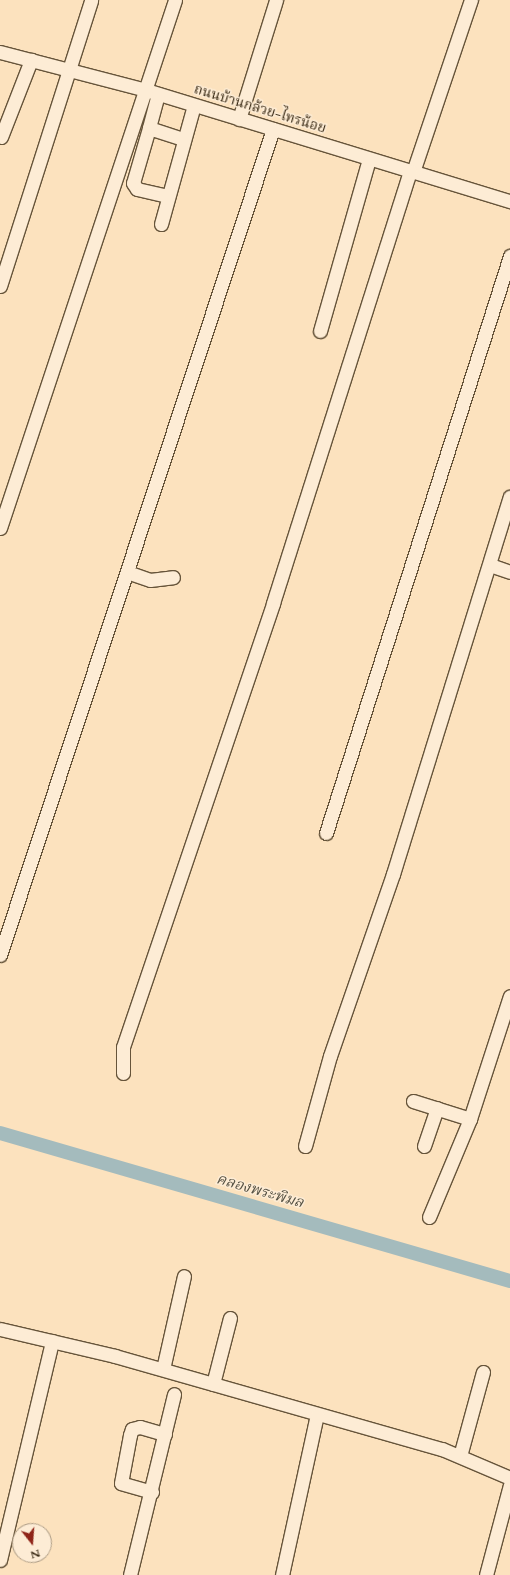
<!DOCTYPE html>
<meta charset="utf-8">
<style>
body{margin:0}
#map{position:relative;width:510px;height:1575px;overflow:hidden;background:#fce2be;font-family:Cardo,"Noto Serif Thai",serif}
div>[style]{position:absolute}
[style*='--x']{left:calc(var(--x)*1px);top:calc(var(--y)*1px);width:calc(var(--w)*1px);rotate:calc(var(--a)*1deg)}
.canal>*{height:14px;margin:-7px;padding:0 7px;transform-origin:7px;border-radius:7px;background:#a4bbbd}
.roads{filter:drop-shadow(1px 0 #66543a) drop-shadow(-1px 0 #66543a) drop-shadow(0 1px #66543a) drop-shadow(0 -1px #66543a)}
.minor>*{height:13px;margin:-6.5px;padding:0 6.5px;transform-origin:6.5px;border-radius:6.5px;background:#fdecd5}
span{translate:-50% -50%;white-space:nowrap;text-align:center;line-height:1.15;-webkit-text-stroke:3px #fdecd5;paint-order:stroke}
.street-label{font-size:14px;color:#34240e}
.water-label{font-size:15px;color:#565143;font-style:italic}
.north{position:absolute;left:12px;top:1523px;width:40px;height:40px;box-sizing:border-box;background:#fdecd5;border:1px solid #ad9c85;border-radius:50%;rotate:163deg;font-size:11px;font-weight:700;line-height:16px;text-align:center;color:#34240e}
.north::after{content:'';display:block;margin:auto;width:14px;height:18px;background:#8f2418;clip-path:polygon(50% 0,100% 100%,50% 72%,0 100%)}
</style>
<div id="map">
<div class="canal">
<i style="--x:0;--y:1133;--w:531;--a:16.18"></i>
</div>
<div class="roads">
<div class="minor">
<i style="--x:0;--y:52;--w:151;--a:14.6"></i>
<i style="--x:146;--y:90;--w:381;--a:17"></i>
<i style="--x:158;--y:94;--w:35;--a:105"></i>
<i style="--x:149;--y:128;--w:36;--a:18"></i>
<i style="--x:239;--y:119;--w:125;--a:-72.7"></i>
<i style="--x:149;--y:128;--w:57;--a:106.2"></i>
<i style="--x:133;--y:183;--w:7;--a:56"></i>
<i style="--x:137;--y:189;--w:32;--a:13"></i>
<i style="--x:1;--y:137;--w:83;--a:-68.7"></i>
<i style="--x:413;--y:172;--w:182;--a:-71.4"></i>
<i style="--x:161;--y:224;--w:123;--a:-74.5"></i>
<i style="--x:0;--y:286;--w:300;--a:-72.3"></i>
<i style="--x:320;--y:331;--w:179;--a:-74.1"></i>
<i style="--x:0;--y:528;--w:556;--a:-71.66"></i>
<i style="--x:490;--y:565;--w:21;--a:19"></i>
<i style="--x:127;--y:572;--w:24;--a:19"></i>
<i style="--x:150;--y:580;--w:23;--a:-7"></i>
<i style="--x:326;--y:833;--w:606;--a:-72.31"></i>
<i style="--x:0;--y:955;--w:870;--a:-71.71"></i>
<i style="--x:123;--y:1073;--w:26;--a:-90"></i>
<i style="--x:123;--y:1047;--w:469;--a:-71.3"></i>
<i style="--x:273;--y:603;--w:453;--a:-72.4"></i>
<i style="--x:413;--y:1101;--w:60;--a:17.5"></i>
<i style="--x:305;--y:1146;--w:93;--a:-74.5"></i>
<i style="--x:330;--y:1056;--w:193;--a:-70.9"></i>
<i style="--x:393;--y:874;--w:395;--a:-72.8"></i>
<i style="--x:424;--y:1146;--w:40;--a:-71.1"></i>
<i style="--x:429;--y:1217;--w:106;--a:-67.3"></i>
<i style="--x:470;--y:1119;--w:129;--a:-72"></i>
<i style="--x:0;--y:1329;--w:118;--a:13.2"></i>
<i style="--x:115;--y:1356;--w:340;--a:15.9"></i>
<i style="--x:442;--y:1449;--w:74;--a:23.1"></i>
<i style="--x:163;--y:1369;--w:95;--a:-77.3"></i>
<i style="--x:213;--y:1384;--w:68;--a:-75.6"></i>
<i style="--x:460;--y:1456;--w:87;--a:-74.7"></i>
<i style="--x:152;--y:1492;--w:32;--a:-164"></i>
<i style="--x:121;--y:1483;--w:49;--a:-79.4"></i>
<i style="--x:130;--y:1435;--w:6;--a:-72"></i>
<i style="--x:132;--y:1429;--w:8;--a:-14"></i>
<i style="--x:140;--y:1427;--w:26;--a:16"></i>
<i style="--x:0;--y:1560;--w:225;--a:-76.6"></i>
<i style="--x:130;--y:1575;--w:186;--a:-76.3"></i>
<i style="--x:282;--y:1575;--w:164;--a:-77.7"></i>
<i style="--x:486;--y:1575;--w:93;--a:-75.1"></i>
</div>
</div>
<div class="street-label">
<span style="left:260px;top:109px;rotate:17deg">ถนนบ้านกล้วย-ไทรน้อย</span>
</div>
<div class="water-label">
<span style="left:260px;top:1191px;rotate:16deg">คลองพระพิมล</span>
</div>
<div class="north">N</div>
</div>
